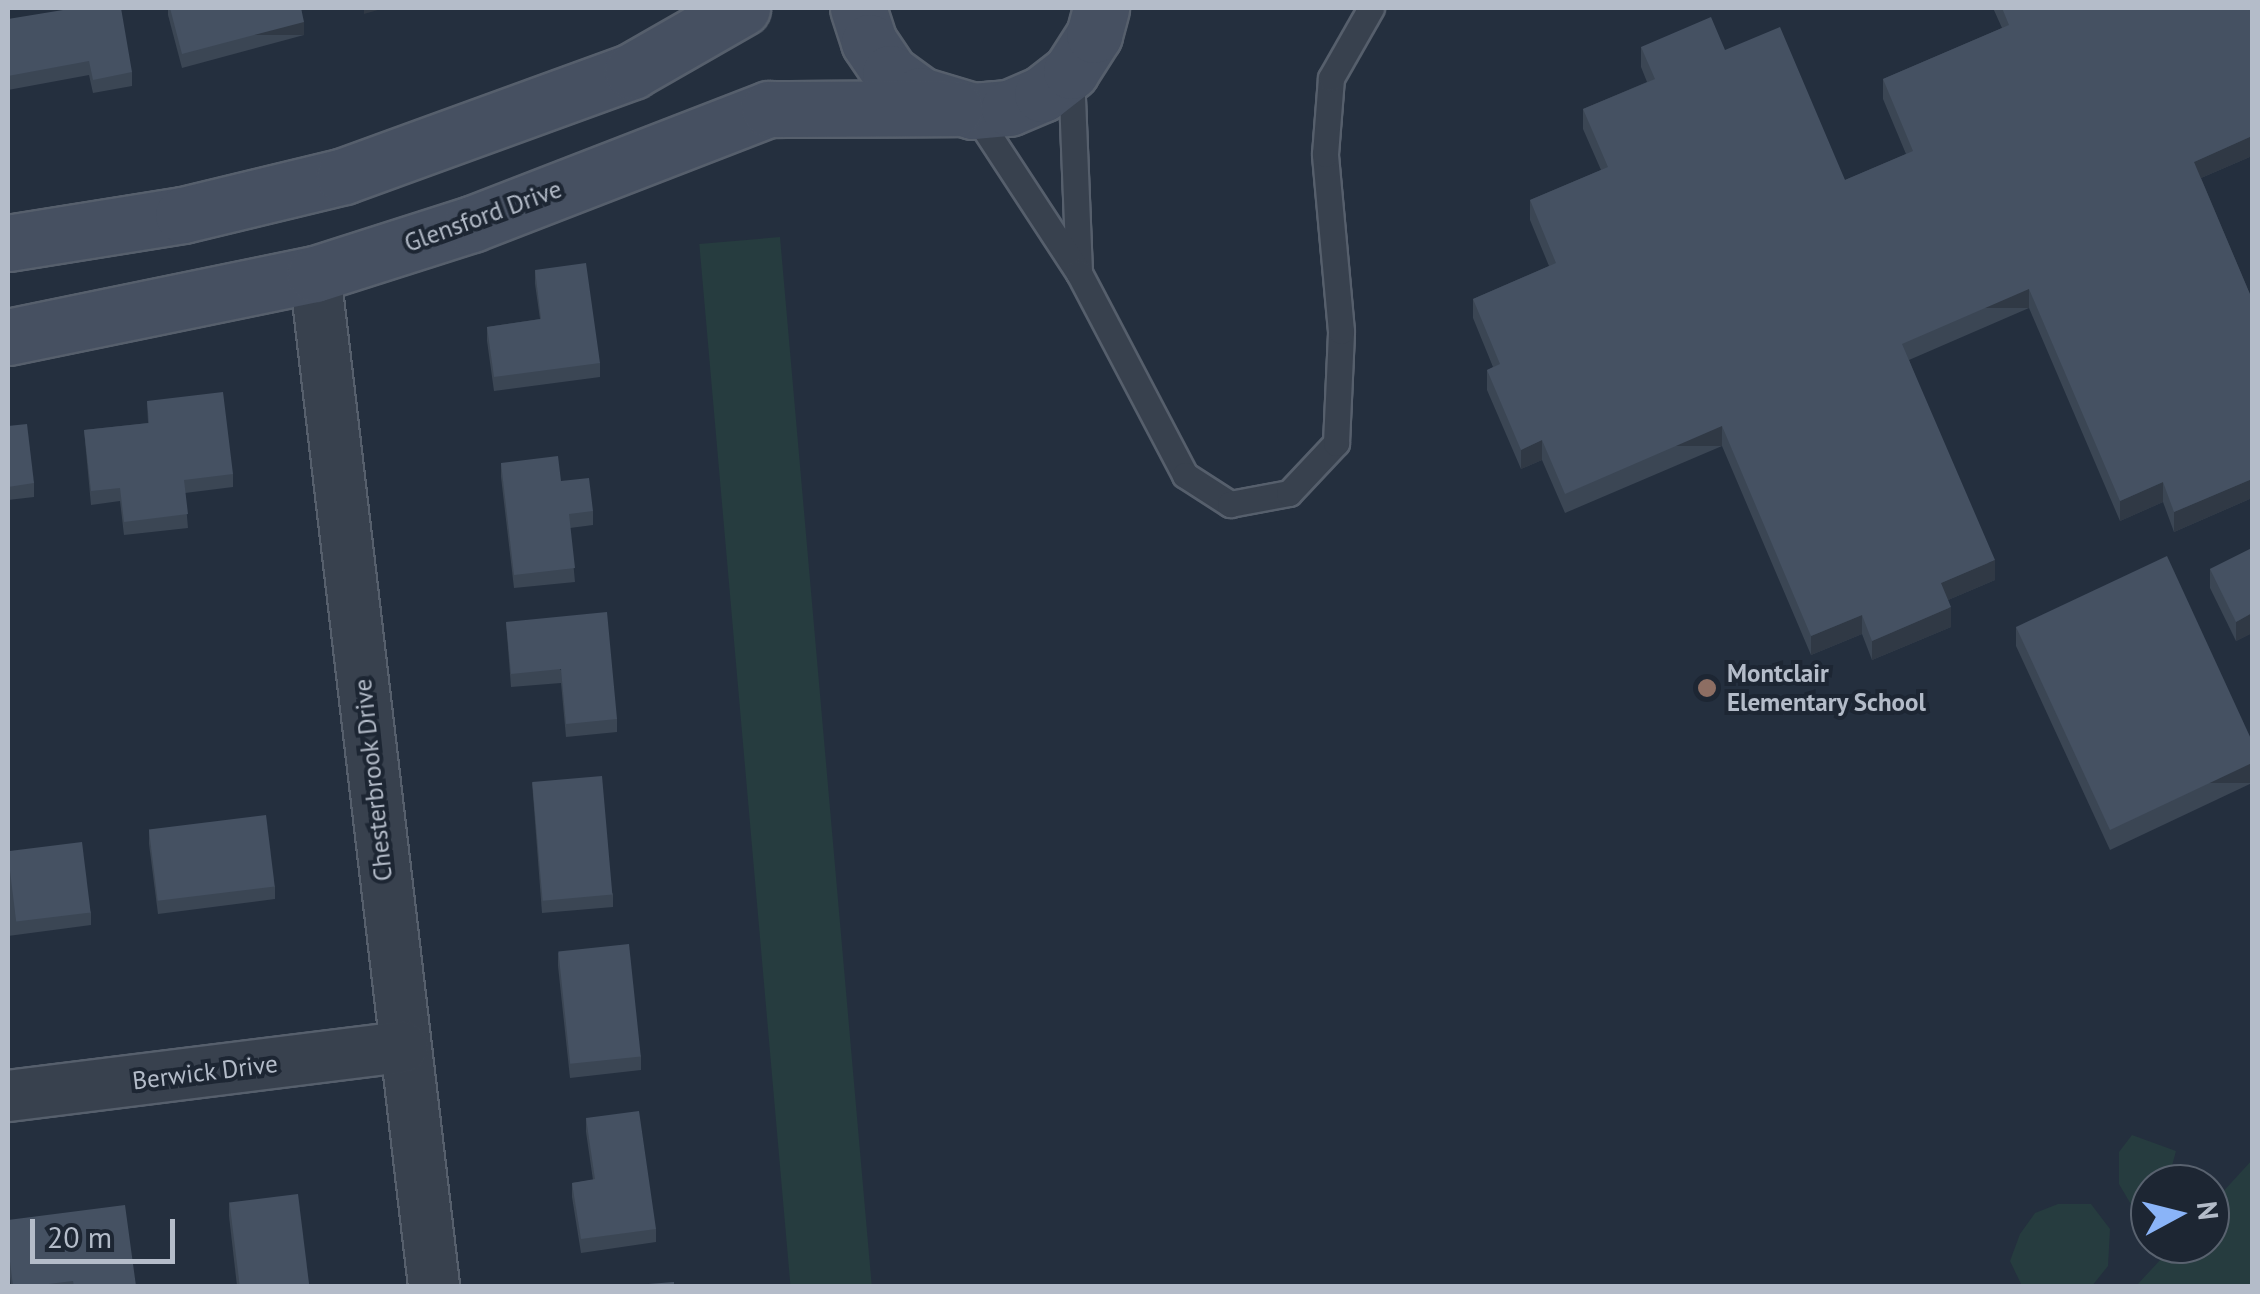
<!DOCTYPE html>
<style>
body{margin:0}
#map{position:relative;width:2260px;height:1294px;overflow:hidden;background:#242f3e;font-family:"PT Sans",sans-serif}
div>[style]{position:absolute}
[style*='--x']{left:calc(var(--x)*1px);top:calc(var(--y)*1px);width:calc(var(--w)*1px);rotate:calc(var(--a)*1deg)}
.green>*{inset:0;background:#263c3f;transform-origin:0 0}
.roads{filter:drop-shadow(2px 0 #565f6c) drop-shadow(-2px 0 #565f6c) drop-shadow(0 2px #565f6c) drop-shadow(0 -2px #565f6c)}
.lane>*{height:25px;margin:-12.5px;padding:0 12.5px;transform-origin:12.5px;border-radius:12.5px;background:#38414e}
.street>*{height:50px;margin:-25px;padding:0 25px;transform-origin:25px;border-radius:25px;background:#38414e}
.secondary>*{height:55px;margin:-27.5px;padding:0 27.5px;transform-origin:27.5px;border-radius:27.5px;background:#465061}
.wall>*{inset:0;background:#3b4654}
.shaded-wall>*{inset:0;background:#303945;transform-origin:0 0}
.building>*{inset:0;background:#455162;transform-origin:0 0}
.dots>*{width:28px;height:28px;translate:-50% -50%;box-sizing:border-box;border:5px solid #1d2633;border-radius:50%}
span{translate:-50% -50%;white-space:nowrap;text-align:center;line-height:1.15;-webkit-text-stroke:8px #1d2633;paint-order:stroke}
.street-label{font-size:25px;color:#b4bcc9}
.poi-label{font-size:25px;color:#b4bcc9;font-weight:700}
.left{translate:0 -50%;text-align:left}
.frame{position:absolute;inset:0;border:10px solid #b4bcc9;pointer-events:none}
.north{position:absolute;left:2130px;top:1164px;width:100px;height:100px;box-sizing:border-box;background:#1d2633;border:2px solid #59626f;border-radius:50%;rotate:83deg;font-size:28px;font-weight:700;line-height:40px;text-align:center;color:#b4bcc9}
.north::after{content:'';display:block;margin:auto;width:35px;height:45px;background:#8ab4f8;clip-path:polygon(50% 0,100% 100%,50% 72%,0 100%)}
.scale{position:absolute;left:30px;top:1219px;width:145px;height:45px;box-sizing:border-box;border:5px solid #b4bcc9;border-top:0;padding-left:12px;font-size:30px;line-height:35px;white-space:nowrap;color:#b4bcc9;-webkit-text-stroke:8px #1d2633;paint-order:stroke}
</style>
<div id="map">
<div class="green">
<i style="left:780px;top:237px;width:1053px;height:81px;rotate:85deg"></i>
<i style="clip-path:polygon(2132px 1135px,2176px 1151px,2167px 1184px,2150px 1184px,2150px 1214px,2136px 1213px,2119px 1184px,2119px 1152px)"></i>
<i style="clip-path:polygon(2252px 1160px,2252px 1286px,2136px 1286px,2175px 1244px,2210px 1244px,2210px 1206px)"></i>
<i style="clip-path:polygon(2058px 1204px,2091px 1204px,2110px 1229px,2108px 1266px,2092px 1286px,2022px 1286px,2010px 1261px,2020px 1234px,2035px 1213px)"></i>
</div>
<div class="roads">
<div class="lane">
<i style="--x:1071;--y:73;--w:200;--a:87.7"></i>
<i style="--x:973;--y:111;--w:194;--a:56.8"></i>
<i style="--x:1079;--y:273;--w:228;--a:62.3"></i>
<i style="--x:1185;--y:475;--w:54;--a:32.8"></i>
<i style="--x:1230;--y:504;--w:60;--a:-10.6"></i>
<i style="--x:1289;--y:493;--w:69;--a:-46.8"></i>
<i style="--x:1336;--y:443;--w:112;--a:-87.4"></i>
<i style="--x:1341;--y:331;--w:178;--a:-95.2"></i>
<i style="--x:1325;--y:154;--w:76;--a:-85.5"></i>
<i style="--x:1331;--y:78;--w:81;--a:-60.3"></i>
</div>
<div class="street">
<i style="--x:315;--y:274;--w:1019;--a:83.29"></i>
<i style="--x:8;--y:1096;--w:398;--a:-7.1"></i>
</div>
<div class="secondary">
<i style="--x:858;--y:8;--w:36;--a:72"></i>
<i style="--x:869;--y:42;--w:37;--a:56"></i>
<i style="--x:890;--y:73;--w:37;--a:36"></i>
<i style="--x:920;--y:95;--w:55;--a:16.8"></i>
<i style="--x:973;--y:111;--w:36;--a:-5"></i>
<i style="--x:1009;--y:108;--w:36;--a:-23"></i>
<i style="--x:1042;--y:94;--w:37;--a:-38"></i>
<i style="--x:1071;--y:71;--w:43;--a:-57.4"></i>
<i style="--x:1094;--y:35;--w:28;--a:-75"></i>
<i style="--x:8;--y:243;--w:177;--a:-9.1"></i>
<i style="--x:183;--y:215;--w:166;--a:-13.6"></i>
<i style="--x:344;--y:176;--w:307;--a:-20"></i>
<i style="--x:632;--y:71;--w:127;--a:-29.8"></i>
<i style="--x:8;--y:337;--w:313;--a:-11.6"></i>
<i style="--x:315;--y:274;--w:165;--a:-17.7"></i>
<i style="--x:472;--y:224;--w:318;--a:-21.2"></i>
<i style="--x:769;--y:109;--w:186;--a:-0.3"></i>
</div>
</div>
<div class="wall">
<i style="clip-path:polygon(168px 8px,301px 8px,304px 35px,182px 68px,168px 15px)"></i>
<i style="clip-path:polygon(1993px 8px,2252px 8px,2252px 156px,2201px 178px,2252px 299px,2252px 498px,2174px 532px,2163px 502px,2120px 521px,2029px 308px,1909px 360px,1995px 580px,1948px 600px,1951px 627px,1872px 660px,1862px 634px,1811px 655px,1722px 446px,1565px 513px,1542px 460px,1521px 469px,1487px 390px,1487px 370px,1493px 367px,1473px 318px,1473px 299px,1549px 266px,1530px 220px,1530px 200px,1601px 170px,1583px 129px,1583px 109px,1647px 82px,1641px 67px,1641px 47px,1725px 50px,1845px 180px,1906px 154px,1883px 99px,1883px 79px,2002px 28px)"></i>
<i style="clip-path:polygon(8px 19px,132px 72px,132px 86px,93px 93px,89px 75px,8px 90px)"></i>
<i style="clip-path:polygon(535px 270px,600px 363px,600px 377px,494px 391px,487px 341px,487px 327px,540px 319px,535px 284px)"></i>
<i style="clip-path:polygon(147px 401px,233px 474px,233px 487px,185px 493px,188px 528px,124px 535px,120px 501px,91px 505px,84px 430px,148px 423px)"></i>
<i style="clip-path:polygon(8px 426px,34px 483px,34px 497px,8px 500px)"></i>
<i style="clip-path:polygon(501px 463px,561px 481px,593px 511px,593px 525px,570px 528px,575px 582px,514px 588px,501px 477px)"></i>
<i style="clip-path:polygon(2252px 548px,2252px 633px,2236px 641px,2210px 588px,2210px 569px)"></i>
<i style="clip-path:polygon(506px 622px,617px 719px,617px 732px,566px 737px,561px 683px,511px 687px)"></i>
<i style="clip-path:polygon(2016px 627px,2252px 741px,2252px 783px,2110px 850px,2016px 646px)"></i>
<i style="clip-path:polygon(532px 782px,613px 894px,613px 907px,542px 913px)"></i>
<i style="clip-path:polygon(149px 830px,275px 886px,275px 899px,158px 914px,149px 844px)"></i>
<i style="clip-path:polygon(8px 851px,91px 912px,91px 925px,8px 936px)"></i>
<i style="clip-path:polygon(558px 952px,641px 1056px,641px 1070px,570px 1078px,558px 966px)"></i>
<i style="clip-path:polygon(586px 1118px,656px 1229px,656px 1242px,581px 1253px,572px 1197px,572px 1183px,593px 1180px,586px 1132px)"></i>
<i style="clip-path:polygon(229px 1202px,309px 1286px,237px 1286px,229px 1216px)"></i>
<i style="clip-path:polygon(8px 1220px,136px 1286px,11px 1286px,8px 1259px)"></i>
</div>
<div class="shaded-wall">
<i style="clip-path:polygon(364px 8px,385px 8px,364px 14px)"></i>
<i style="left:304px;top:22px;width:13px;height:126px;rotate:90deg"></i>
<i style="clip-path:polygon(2252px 136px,2252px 156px,2194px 181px,2194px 162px)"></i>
<i style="left:2029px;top:289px;width:19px;height:138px;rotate:90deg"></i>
<i style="left:1722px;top:426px;width:20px;height:171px;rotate:90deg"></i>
<i style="clip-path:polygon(1542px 440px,1542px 460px,1521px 469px,1521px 450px)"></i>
<i style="clip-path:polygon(2252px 479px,2252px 498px,2174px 532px,2174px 512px)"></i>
<i style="clip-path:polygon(2163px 482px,2163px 502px,2120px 521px,2120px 501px)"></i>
<i style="clip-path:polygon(1995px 560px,1995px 580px,1941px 603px,1941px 583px)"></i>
<i style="clip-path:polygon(1951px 607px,1951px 627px,1872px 660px,1872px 641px)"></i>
<i style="clip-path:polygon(2252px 613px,2252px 633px,2236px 641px,2236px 622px)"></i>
<i style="clip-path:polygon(1862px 615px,1862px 634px,1811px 655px,1811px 636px)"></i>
<i style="left:2252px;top:763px;width:20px;height:157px;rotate:90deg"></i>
</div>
<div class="building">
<i style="clip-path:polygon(75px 8px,121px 8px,132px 72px,93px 80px,89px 61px,8px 76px,8px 19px)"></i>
<i style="clip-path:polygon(170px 8px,301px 8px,304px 22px,182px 54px)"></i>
<i style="clip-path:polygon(2002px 8px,2252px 8px,2252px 136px,2194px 162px,2252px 299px,2252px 479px,2174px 512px,2163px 482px,2120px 501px,2029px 289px,1902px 344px,1995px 560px,1941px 583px,1951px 607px,1872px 641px,1862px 615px,1811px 636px,1722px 426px,1565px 494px,1542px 440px,1521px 450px,1487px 370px,1500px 364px,1473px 299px,1556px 263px,1530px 200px,1608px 167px,1583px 109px,1655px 79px,1641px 47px,1711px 17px,1725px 50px,1780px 27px,1845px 180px,1913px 151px,1883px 79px,2009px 25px)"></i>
<i style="clip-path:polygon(586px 263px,600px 363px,494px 377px,487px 327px,541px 319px,535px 270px)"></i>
<i style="clip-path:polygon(223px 392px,233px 474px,184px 480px,188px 514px,124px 522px,120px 488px,91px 491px,84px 430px,149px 423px,147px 401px)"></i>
<i style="clip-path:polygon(27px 424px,34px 483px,8px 487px,8px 426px)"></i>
<i style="clip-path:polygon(558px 456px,561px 481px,589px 478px,593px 511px,569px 514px,575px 568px,514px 575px,501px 463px)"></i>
<i style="clip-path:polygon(2252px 548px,2252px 613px,2236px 622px,2210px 569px)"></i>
<i style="clip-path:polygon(2167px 556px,2252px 741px,2252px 763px,2110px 830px,2016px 627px)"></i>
<i style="clip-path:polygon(607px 612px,617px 719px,566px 724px,561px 669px,511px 674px,506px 622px)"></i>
<i style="left:602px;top:776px;width:119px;height:70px;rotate:85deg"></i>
<i style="left:266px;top:815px;width:72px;height:118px;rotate:83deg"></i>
<i style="left:82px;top:842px;width:71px;height:75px;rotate:83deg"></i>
<i style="left:629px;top:944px;width:113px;height:71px;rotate:84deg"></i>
<i style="clip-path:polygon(639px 1111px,656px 1229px,581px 1239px,572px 1183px,595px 1179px,586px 1118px)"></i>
<i style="left:298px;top:1194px;width:93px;height:69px;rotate:83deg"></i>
<i style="clip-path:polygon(125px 1205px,136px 1286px,74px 1286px,73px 1281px,32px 1286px,13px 1286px,8px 1245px,8px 1220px)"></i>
<i style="clip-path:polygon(674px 1282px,674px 1286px,623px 1286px)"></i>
</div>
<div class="dots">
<i style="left:1707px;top:688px;background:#8d6e63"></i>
</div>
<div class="street-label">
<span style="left:483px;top:216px;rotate:-20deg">Glensford Drive</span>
<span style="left:373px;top:780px;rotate:-96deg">Chesterbrook Drive</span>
<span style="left:205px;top:1072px;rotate:-7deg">Berwick Drive</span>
</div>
<div class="poi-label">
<span class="left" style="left:1727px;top:688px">Montclair<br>Elementary School</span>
</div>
<div class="frame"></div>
<div class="north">N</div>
<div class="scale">20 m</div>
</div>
